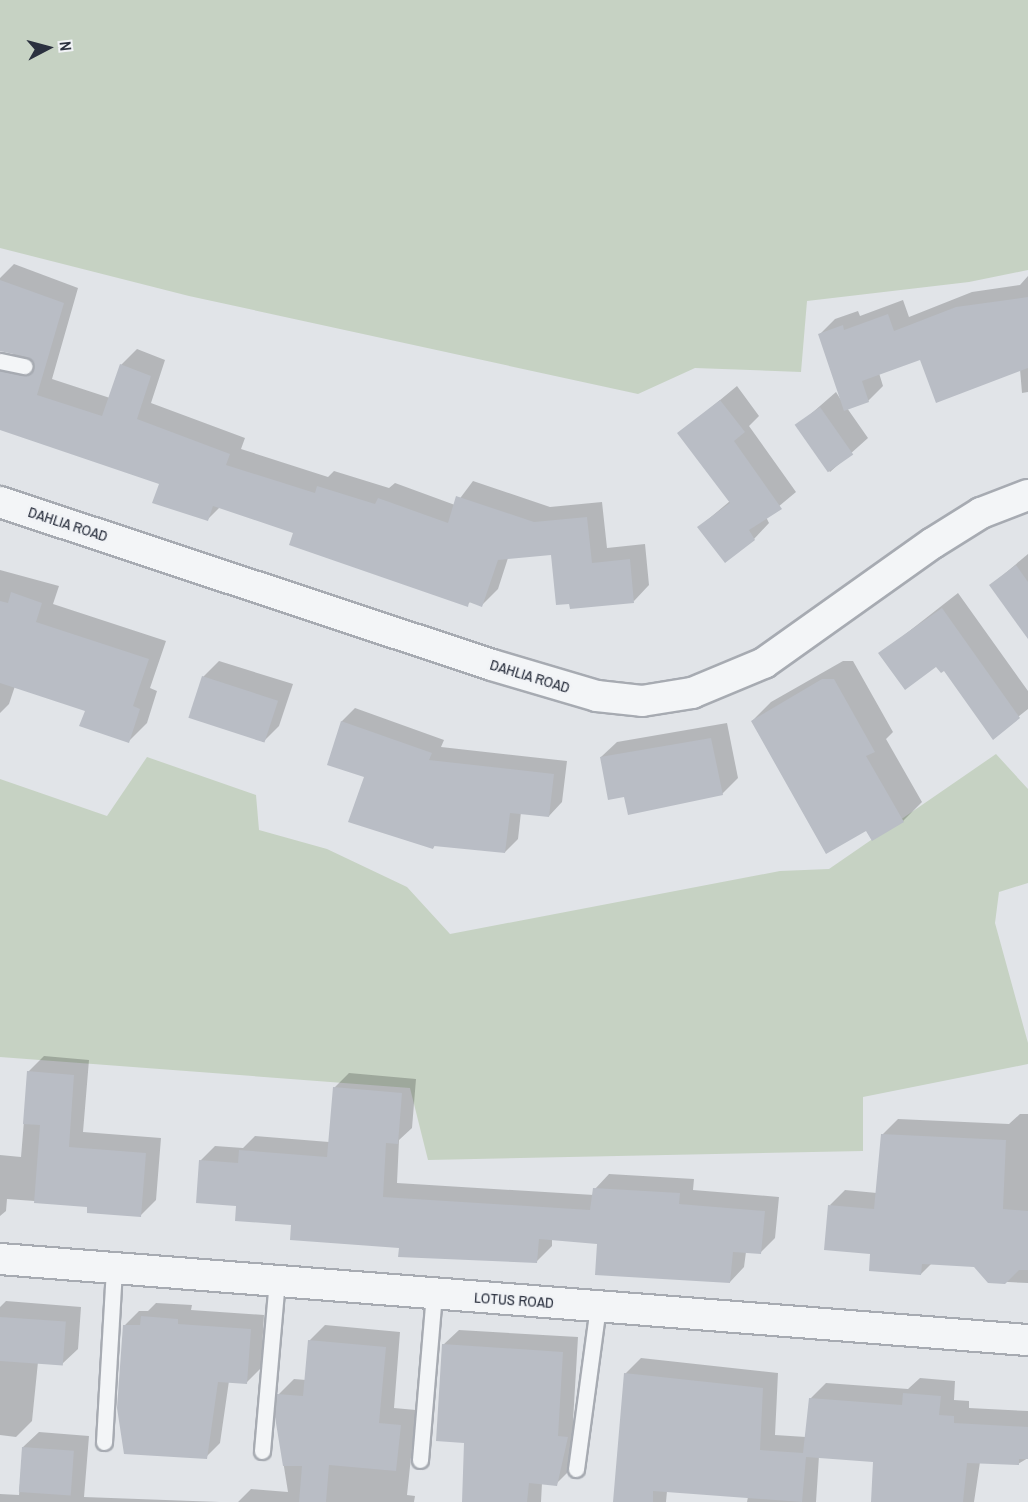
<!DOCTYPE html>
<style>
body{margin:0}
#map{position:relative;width:1028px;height:1502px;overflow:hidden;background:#e1e4e8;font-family:"Archivo Narrow",sans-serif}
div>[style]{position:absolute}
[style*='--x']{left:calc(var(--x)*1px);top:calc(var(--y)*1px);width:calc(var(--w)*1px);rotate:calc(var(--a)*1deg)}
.green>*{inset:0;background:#c6d2c3}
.shadow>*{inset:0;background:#0003}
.building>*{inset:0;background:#b9bdc5;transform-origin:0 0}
.roads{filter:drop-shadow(2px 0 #a7abb2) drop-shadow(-2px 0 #a7abb2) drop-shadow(0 2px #a7abb2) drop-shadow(0 -2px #a7abb2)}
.service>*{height:15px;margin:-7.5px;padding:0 7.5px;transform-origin:7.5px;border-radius:7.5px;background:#f3f5f7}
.minor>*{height:30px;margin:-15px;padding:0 15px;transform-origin:15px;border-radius:15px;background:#f3f5f7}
span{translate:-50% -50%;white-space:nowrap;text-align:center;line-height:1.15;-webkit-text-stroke:5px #f1f3f6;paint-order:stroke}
.street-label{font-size:15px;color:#2b313f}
.north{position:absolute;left:18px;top:18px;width:60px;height:60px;-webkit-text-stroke:4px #f1f3f6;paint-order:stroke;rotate:84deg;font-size:16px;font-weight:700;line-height:24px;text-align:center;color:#2b313f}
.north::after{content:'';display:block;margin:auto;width:21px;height:27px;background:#2b313f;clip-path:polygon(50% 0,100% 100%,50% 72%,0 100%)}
</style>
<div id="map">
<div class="green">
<i style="clip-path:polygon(0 0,1028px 0,1028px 270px,969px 282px,807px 301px,801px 372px,695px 368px,638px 394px,189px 296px,0 248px)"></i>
<i style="clip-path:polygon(996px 754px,1028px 789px,1028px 883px,999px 892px,995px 923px,1028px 1043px,1028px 1064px,863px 1097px,863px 1151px,428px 1160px,410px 1088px,0 1057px,0 779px,107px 816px,147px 757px,256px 795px,259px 830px,327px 849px,407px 887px,450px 934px,780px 871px,829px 869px)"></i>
</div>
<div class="shadow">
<i style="clip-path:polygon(14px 264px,78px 288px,52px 379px,110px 398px,121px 365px,137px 349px,165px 360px,151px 403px,245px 438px,241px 449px,328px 477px,334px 471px,389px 488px,395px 483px,455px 505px,473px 481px,550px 507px,602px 502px,607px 548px,645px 544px,649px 585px,634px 601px,552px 554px,508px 558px,498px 589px,482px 605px,471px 601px,467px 605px,295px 532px,220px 507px,207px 520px,160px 483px,0 429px,0 367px,15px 353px,0 339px,0 278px)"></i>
<i style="clip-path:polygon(1028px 276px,1028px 392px,1022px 393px,1020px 369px,920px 359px,879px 373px,883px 386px,868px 401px,847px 408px,868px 438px,830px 472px,797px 426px,836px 392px,841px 400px,820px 334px,835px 319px,858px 311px,860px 316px,903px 300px,909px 317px,972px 292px,1020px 285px)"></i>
<i style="clip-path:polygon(737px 386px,759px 416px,749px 426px,796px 492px,766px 517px,769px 523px,754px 539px,699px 527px,730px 501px,679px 434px)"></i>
<i style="clip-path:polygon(1028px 554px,1028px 622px,991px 585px)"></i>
<i style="clip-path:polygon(0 570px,59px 586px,53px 604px,166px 641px,150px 688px,157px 691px,147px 723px,129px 741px,87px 710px,15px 686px,9px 704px,0 713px)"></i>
<i style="clip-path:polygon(958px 593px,1028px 691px,1028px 709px,993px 737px,945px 669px,880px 654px)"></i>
<i style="clip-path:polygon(219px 661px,293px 684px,279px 726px,263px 742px,203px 677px)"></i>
<i style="clip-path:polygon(843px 661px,853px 661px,893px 732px,886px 739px,922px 802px,903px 821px,867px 829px,752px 721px,771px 702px)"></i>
<i style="clip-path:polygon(355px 708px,444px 740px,441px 747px,567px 761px,562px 802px,549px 816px,521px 812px,518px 839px,505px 852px,436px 844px,433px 848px,366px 776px,329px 764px,342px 721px)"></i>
<i style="clip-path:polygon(727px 723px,738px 778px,722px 794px,625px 795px,601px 757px,617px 742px)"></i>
<i style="clip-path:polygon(44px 1056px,89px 1060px,83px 1132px,161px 1138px,156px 1200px,140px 1216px,89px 1205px,7px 1199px,6px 1211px,0 1216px,0 1155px,21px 1157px,28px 1072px)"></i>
<i style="clip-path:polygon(349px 1073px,416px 1079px,412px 1128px,399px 1140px,397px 1183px,594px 1195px,595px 1189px,609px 1174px,694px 1179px,693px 1190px,779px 1197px,775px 1238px,760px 1253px,746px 1252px,744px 1267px,730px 1282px,599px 1243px,552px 1238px,552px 1246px,537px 1261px,399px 1256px,400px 1246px,292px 1223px,237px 1204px,200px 1161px,215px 1146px,243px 1148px,255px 1136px,329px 1142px,334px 1088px)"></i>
<i style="clip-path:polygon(1020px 1114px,1028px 1114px,1028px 1283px,989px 1281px,975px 1265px,932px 1263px,921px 1274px,871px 1253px,830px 1205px,845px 1190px,877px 1193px,882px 1135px,898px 1119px,1009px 1124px)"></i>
<i style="clip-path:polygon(6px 1301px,81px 1307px,78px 1349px,62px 1364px,38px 1362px,32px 1421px,16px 1437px,0 1435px,0 1307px)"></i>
<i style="clip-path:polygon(156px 1303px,192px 1305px,191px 1310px,264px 1315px,261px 1368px,247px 1382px,229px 1381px,220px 1443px,206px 1457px,125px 1325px,139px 1311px,148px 1311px)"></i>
<i style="clip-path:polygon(325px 1325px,400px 1332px,394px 1408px,416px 1410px,407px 1495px,415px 1496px,414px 1502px,238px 1502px,251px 1489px,288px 1492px,276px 1417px,278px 1395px,294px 1379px,306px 1380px,309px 1341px)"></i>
<i style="clip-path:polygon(459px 1330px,578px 1337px,573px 1421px,583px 1422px,572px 1468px,556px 1484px,542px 1483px,541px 1502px,463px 1502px,465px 1442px,443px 1345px)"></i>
<i style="clip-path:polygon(641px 1358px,778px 1373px,775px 1435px,806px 1437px,810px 1399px,826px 1383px,908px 1389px,920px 1378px,955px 1381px,954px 1400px,969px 1401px,969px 1408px,1028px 1411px,1028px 1458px,1018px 1464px,980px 1462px,974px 1502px,873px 1502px,875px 1461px,819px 1456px,816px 1502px,747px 1502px,748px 1497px,667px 1491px,666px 1502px,614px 1502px,625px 1374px)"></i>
<i style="clip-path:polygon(39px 1432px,89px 1436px,84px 1497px,220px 1502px,0 1502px,0 1494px,19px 1495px,23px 1447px)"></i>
</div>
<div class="building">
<i style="clip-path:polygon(0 280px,64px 303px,37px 395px,102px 416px,120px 364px,151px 376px,137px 419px,230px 454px,226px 465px,315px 493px,317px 486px,375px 504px,378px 498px,448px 523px,456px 496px,534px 522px,587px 517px,592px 563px,630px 559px,634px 603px,570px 609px,569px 604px,556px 605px,551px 555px,498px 560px,482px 607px,469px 602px,468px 607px,289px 545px,293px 533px,213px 506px,208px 521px,152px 503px,159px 484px,0 430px,0 371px,26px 375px,34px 367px,27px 357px,0 351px)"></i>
<i style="clip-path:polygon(1028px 297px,1028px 368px,936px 403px,920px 360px,862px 381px,869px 402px,844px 411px,818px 334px,843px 325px,844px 330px,888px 314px,894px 331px,956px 307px)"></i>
<i style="clip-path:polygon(720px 400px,745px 432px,734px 441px,782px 509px,749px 530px,755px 540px,725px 563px,697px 527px,730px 503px,677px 433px)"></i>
<i style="left:820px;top:407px;width:58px;height:31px;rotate:55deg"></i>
<i style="clip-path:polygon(1016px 565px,1028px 582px,1028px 639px,989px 585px)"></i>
<i style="clip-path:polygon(11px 592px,42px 603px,36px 622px,149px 659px,133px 706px,140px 709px,129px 743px,79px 726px,85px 711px,0 683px,0 601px,8px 603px)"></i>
<i style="clip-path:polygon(942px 608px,1020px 718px,993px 740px,944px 671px,941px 673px,936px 667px,905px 690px,878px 653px)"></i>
<i style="left:202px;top:676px;width:80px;height:44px;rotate:18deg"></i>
<i style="clip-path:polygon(822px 679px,834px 679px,875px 752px,866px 756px,904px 822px,872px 841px,866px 831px,826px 854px,751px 721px)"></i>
<i style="clip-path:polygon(341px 721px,432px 753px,429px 760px,554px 774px,549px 817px,510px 813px,505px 853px,434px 846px,433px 849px,348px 822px,364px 777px,327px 765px)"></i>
<i style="clip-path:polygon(711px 738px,723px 795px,628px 815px,624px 797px,608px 800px,600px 757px)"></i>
<i style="clip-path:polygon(27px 1071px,74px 1075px,69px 1147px,146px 1153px,141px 1217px,87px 1213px,87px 1207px,34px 1203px,40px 1125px,23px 1124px)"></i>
<i style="clip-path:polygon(333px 1087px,402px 1093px,398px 1144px,386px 1143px,383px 1197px,590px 1210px,593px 1188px,680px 1193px,679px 1204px,765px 1211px,761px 1254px,733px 1252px,730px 1283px,595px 1275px,597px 1244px,539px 1239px,537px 1263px,398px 1257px,399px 1248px,290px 1240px,291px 1225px,235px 1221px,236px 1206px,196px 1203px,199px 1160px,238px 1163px,239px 1150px,327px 1157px)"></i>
<i style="clip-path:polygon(881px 1134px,1006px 1140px,1003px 1209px,1028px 1211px,1028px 1270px,1019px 1270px,1005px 1284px,988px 1283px,974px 1267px,922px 1264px,921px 1275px,869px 1271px,870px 1254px,824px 1250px,828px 1205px,874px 1209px)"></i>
<i style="clip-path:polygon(141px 1316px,178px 1319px,178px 1324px,251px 1329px,247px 1384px,218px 1382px,207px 1459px,124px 1454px,117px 1408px,123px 1325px,140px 1325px)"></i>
<i style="left:0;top:1317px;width:66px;height:44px;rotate:4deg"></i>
<i style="clip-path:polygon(308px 1340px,386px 1347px,379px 1423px,401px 1425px,396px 1471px,329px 1465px,326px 1502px,299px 1502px,302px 1466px,283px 1466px,275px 1417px,277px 1394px,303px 1396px)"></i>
<i style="clip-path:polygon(442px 1344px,563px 1352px,558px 1436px,568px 1437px,557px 1486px,529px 1483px,527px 1502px,462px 1502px,464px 1443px,436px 1441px)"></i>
<i style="clip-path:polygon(624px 1373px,763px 1388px,760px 1450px,803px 1453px,809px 1398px,902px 1405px,903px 1393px,941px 1396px,939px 1415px,954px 1416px,954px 1423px,1028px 1427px,1028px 1459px,1019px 1459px,1019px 1465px,967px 1463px,963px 1502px,871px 1502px,873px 1462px,806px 1457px,802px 1502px,653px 1491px,653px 1502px,613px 1502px)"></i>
<i style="left:22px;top:1447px;width:52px;height:45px;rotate:4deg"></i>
</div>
<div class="roads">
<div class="service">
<i style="--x:0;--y:361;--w:25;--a:12"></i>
<i style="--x:104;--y:1442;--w:173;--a:-86.7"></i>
<i style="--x:262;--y:1451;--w:171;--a:-85"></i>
<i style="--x:420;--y:1460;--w:167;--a:-85.2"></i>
<i style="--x:576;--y:1469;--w:164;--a:-82.3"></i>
</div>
<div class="minor">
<i style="--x:0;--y:502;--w:518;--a:18.33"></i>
<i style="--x:492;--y:665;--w:109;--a:16.4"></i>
<i style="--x:597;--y:696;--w:45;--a:6.3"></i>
<i style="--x:642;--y:701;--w:51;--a:-9.1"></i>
<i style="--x:692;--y:693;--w:78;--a:-22.6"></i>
<i style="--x:764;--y:663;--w:207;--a:-35.4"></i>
<i style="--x:933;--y:543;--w:57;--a:-32"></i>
<i style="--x:981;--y:513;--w:50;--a:-21"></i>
<i style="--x:0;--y:1259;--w:1031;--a:4.51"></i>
</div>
</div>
<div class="street-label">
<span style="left:68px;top:524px;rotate:18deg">DAHLIA ROAD</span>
<span style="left:530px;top:676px;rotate:17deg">DAHLIA ROAD</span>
<span style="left:514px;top:1300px;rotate:4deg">LOTUS ROAD</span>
</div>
<div class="north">N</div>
</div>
